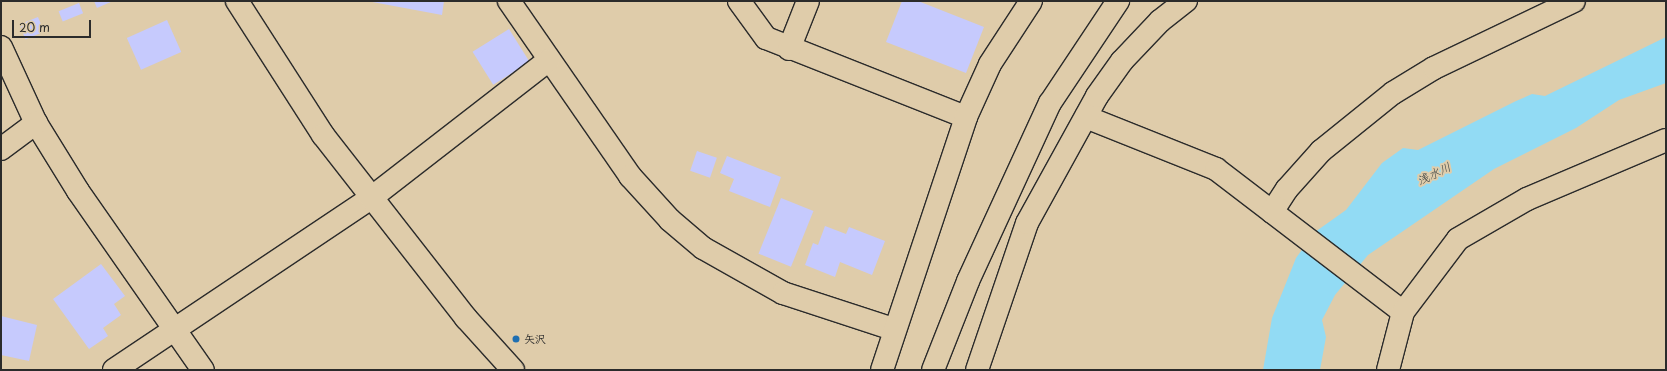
<!DOCTYPE html>
<meta charset="utf-8">
<style>
body{margin:0}
#map{position:relative;width:1667px;height:371px;overflow:hidden;background:#dfccaa;font-family:"Playpen Sans","Klee One",sans-serif}
div>[style]{position:absolute}
[style*='--x']{left:calc(var(--x)*1px);top:calc(var(--y)*1px);width:calc(var(--w)*1px);rotate:calc(var(--a)*1deg)}
.water>*{inset:0;background:#92dbf4}
.building>*{inset:0;background:#c6cafd;transform-origin:0 0}
.roads{filter:drop-shadow(1px 0 #2b2b2b) drop-shadow(-1px 0 #2b2b2b) drop-shadow(0 1px #2b2b2b) drop-shadow(0 -1px #2b2b2b)}
.minor>*{height:22px;margin:-11px;padding:0 11px;transform-origin:11px;border-radius:11px;background:#dfccaa}
.tertiary>*{height:22px;margin:-11px;padding:0 11px;transform-origin:11px;border-radius:11px;background:#dfccaa}
.dots>*{width:11px;height:11px;translate:-50% -50%;box-sizing:border-box;border:2px solid #dfccaa;border-radius:50%}
span{translate:-50% -50%;white-space:nowrap;text-align:center;line-height:1.15;-webkit-text-stroke:4px #dfccaa;paint-order:stroke}
.poi-label{font-size:11px;color:#2b2b2b;font-weight:700}
.left{translate:0 -50%;text-align:left}
.water-label{font-size:12px;color:#353d3f;font-style:italic}
.frame{position:absolute;inset:0;border:2px solid #2b2b2b;pointer-events:none}
.scale{position:absolute;left:12px;top:20px;width:79px;height:18px;box-sizing:border-box;border:2px solid #2b2b2b;border-top:0;padding-left:5px;font-size:12px;line-height:14px;white-space:nowrap;color:#2b2b2b;-webkit-text-stroke:3px #dfccaa;paint-order:stroke}
</style>
<div id="map">
<div class="water">
<i style="clip-path:polygon(1666px 37px,1666px 83px,1619px 100px,1576px 128px,1494px 169px,1368px 255px,1335px 295px,1322px 320px,1326px 337px,1320px 370px,1263px 370px,1272px 318px,1296px 258px,1315px 232px,1346px 210px,1382px 163px,1403px 148px,1418px 150px,1516px 101px,1532px 94px,1545px 96px)"></i>
</div>
<div class="building">
<i style="clip-path:polygon(94px 1px,113px 1px,97px 8px)"></i>
<i style="clip-path:polygon(367px 1px,444px 1px,442px 15px)"></i>
<i style="clip-path:polygon(902px 1px,918px 1px,984px 27px,966px 73px,886px 42px)"></i>
<i style="left:79px;top:3px;width:11px;height:22px;rotate:68deg"></i>
<i style="left:38px;top:17px;width:16px;height:20px;rotate:68deg"></i>
<i style="left:167px;top:20px;width:35px;height:44px;rotate:66deg"></i>
<i style="left:509px;top:29px;width:39px;height:43px;rotate:58deg"></i>
<i style="left:697px;top:151px;width:21px;height:21px;rotate:19deg"></i>
<i style="clip-path:polygon(727px 156px,781px 177px,770px 207px,729px 191px,734px 179px,720px 173px)"></i>
<i style="left:781px;top:198px;width:35px;height:60px;rotate:22deg"></i>
<i style="clip-path:polygon(825px 226px,846px 234px,849px 227px,885px 241px,872px 275px,840px 262px,835px 277px,805px 265px,813px 243px,818px 245px)"></i>
<i style="clip-path:polygon(101px 264px,125px 296px,114px 304px,121px 315px,103px 328px,108px 336px,89px 349px,53px 299px)"></i>
<i style="clip-path:polygon(1px 316px,37px 325px,29px 361px,1px 355px)"></i>
</div>
<div class="roads">
<div class="minor">
<i style="--x:509;--y:1;--w:213;--a:55.3"></i>
<i style="--x:630;--y:176;--w:59;--a:47.7"></i>
<i style="--x:670;--y:220;--w:43;--a:40.3"></i>
<i style="--x:703;--y:248;--w:92;--a:29.4"></i>
<i style="--x:783;--y:293;--w:116;--a:18.1"></i>
<i style="--x:739;--y:1;--w:46;--a:53.9"></i>
<i style="--x:766;--y:38;--w:215;--a:21.6"></i>
<i style="--x:1;--y:47;--w:84;--a:65.3"></i>
<i style="--x:36;--y:123;--w:80;--a:58.3"></i>
<i style="--x:78;--y:191;--w:218;--a:55.1"></i>
<i style="--x:789;--y:49;--w:52;--a:-68.4"></i>
<i style="--x:1086;--y:117;--w:140;--a:21.8"></i>
<i style="--x:1216;--y:169;--w:235;--a:37.4"></i>
<i style="--x:1;--y:149;--w:44;--a:-36.6"></i>
<i style="--x:1272;--y:212;--w:27;--a:-57"></i>
<i style="--x:1287;--y:189;--w:51;--a:-48.2"></i>
<i style="--x:1321;--y:151;--w:92;--a:-38.9"></i>
<i style="--x:1393;--y:93;--w:48;--a:-31.4"></i>
<i style="--x:1434;--y:68;--w:155;--a:-25.6"></i>
<i style="--x:114;--y:370;--w:309;--a:-33.8"></i>
<i style="--x:371;--y:198;--w:225;--a:-37.8"></i>
<i style="--x:882;--y:370;--w:267;--a:-71.6"></i>
<i style="--x:966;--y:117;--w:58;--a:-65.6"></i>
<i style="--x:990;--y:64;--w:75;--a:-56.9"></i>
<i style="--x:977;--y:370;--w:155;--a:-71.2"></i>
<i style="--x:1027;--y:223;--w:145;--a:-61.1"></i>
<i style="--x:1097;--y:96;--w:43;--a:-54.5"></i>
<i style="--x:1122;--y:61;--w:55;--a:-46.5"></i>
<i style="--x:1160;--y:21;--w:33;--a:-38"></i>
<i style="--x:1388;--y:370;--w:60;--a:-75.5"></i>
<i style="--x:1403;--y:312;--w:91;--a:-53"></i>
<i style="--x:1458;--y:239;--w:80;--a:-30.1"></i>
<i style="--x:1527;--y:199;--w:151;--a:-23"></i>
</div>
<div class="tertiary">
<i style="--x:237;--y:1;--w:159;--a:57.3"></i>
<i style="--x:323;--y:135;--w:232;--a:52"></i>
<i style="--x:466;--y:318;--w:70;--a:47.9"></i>
<i style="--x:933;--y:370;--w:96;--a:-68.5"></i>
<i style="--x:968;--y:281;--w:196;--a:-65.3"></i>
<i style="--x:1050;--y:103;--w:123;--a:-56.3"></i>
</div>
</div>
<div class="dots">
<i style="left:516px;top:339px;background:#1f6fb2"></i>
</div>
<div class="poi-label">
<span class="left" style="left:524px;top:339px">矢沢</span>
</div>
<div class="water-label">
<span style="left:1434px;top:174px;rotate:-26deg">浅水川</span>
</div>
<div class="frame"></div>
<div class="scale">20 m</div>
</div>
